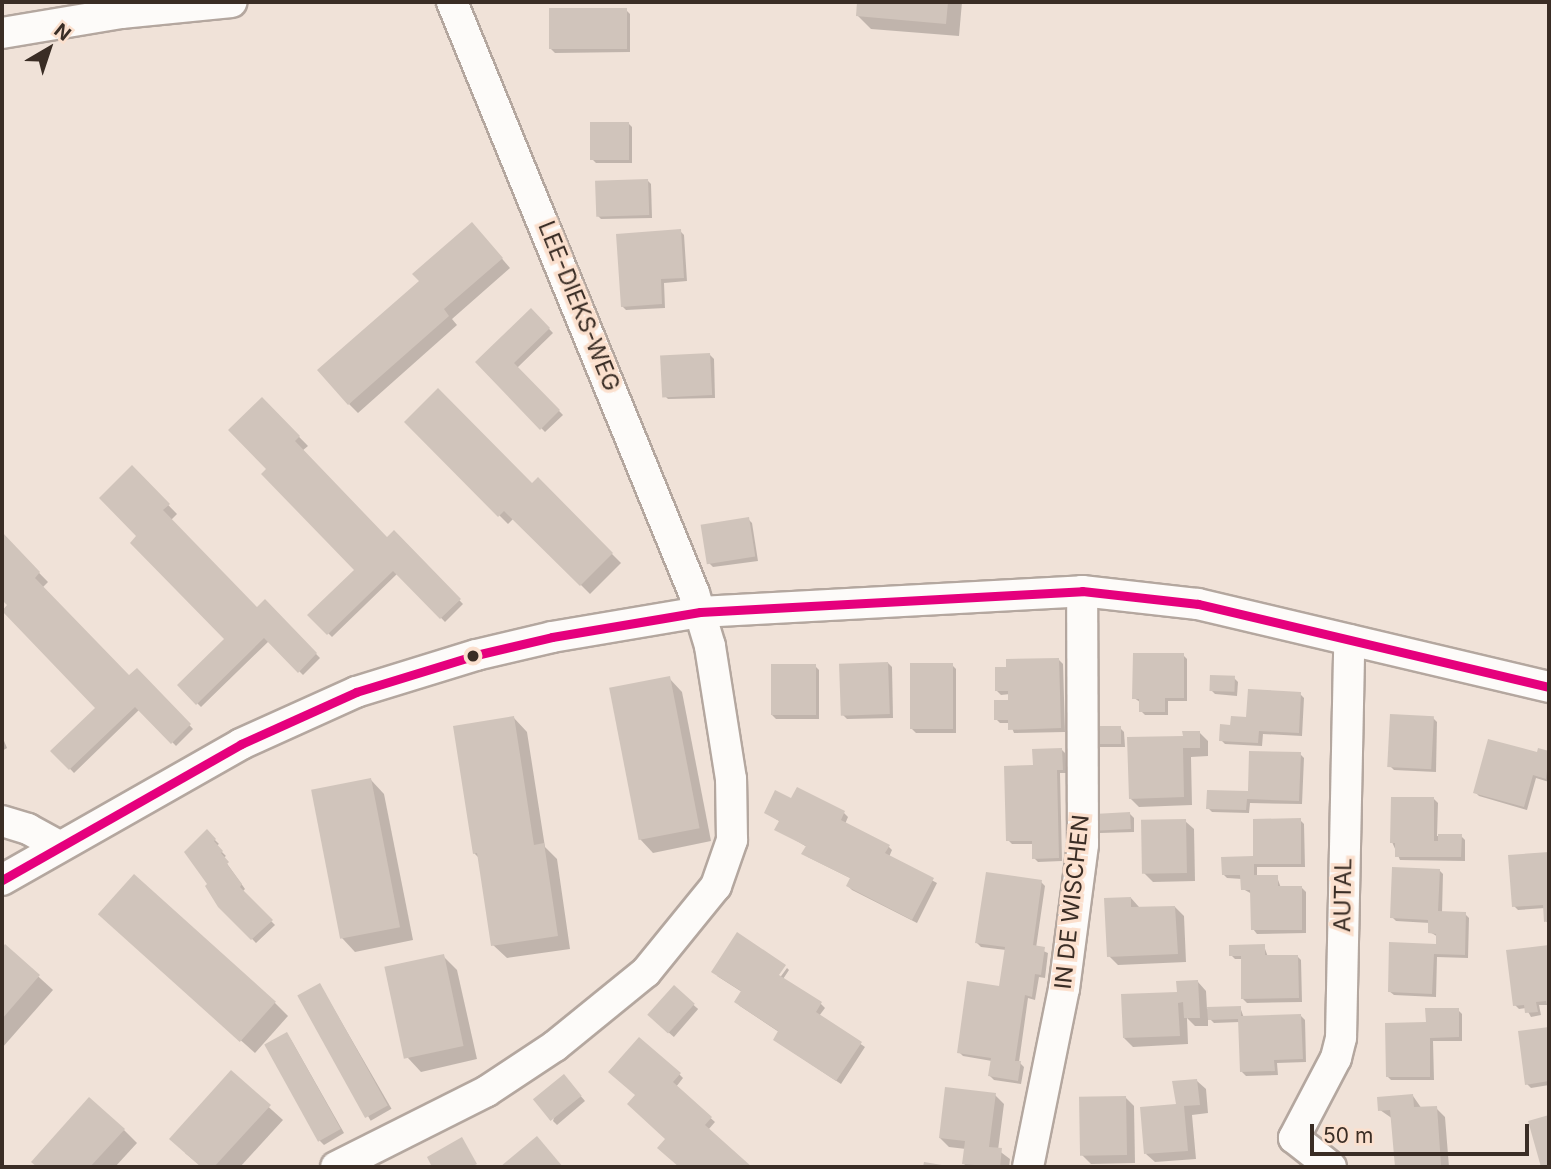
<!DOCTYPE html>
<style>
body{margin:0}
#map{position:relative;width:1551px;height:1169px;overflow:hidden;background:#f0e2d8;font-family:Inter,sans-serif}
div>[style]{position:absolute}
[style*='--x']{left:calc(var(--x)*1px);top:calc(var(--y)*1px);width:calc(var(--w)*1px);rotate:calc(var(--a)*1deg)}
.shadow>*{inset:0;background:#0003;transform-origin:0 0}
.building>*{inset:0;background:#d0c4bb;transform-origin:0 0}
.roads{filter:drop-shadow(2px 0 #b4a79f) drop-shadow(-2px 0 #b4a79f) drop-shadow(0 2px #b4a79f) drop-shadow(0 -2px #b4a79f)}
.minor>*{height:30px;margin:-15px;padding:0 15px;transform-origin:15px;border-radius:15px;background:#fdfbf9}
.bus-1>*{height:9px;margin:-4.5px;padding:0 4.5px;transform-origin:4.5px;border-radius:4.5px;background:#e5007d}
.dots>*{width:19px;height:19px;translate:-50% -50%;box-sizing:border-box;border:4px solid #fbe0ce;border-radius:50%}
span{translate:-50% -50%;white-space:nowrap;text-align:center;line-height:1.15;-webkit-text-stroke:7px #fbe0ce;paint-order:stroke}
.street-label{font-size:23px;color:#3a2d25}
.frame{position:absolute;inset:0;border:4px solid #3a2d25;pointer-events:none}
.north{position:absolute;left:14px;top:14px;width:70px;height:70px;-webkit-text-stroke:5px #fbe0ce;paint-order:stroke;rotate:39deg;font-size:19px;font-weight:700;line-height:28px;text-align:center;color:#3a2d25}
.north::after{content:'';display:block;margin:auto;width:24px;height:32px;background:#3a2d25;clip-path:polygon(50% 0,100% 100%,50% 72%,0 100%)}
.scale{position:absolute;left:1310px;top:1124px;width:219px;height:32px;box-sizing:border-box;border:4px solid #3a2d25;border-top:0;padding-left:9px;font-size:21px;line-height:24px;white-space:nowrap;color:#3a2d25;-webkit-text-stroke:5px #fbe0ce;paint-order:stroke}
</style>
<div id="map">
<div class="shadow">
<i style="clip-path:polygon(859px 2px,962px 2px,959px 36px,871px 29px,858px 16px)"></i>
<i style="clip-path:polygon(626px 10px,630px 14px,630px 52px,555px 53px,551px 49px)"></i>
<i style="clip-path:polygon(628px 123px,632px 127px,632px 163px,596px 163px,592px 159px)"></i>
<i style="clip-path:polygon(647px 180px,651px 184px,652px 218px,601px 219px,597px 215px)"></i>
<i style="clip-path:polygon(680px 231px,684px 235px,687px 281px,664px 283px,665px 308px,626px 310px,622px 306px)"></i>
<i style="clip-path:polygon(480px 233px,510px 268px,452px 319px,457px 325px,358px 413px,349px 404px)"></i>
<i style="clip-path:polygon(531px 310px,553px 333px,517px 368px,563px 415px,545px 432px,477px 362px)"></i>
<i style="clip-path:polygon(710px 355px,714px 359px,715px 398px,668px 399px,664px 395px)"></i>
<i style="clip-path:polygon(262px 399px,308px 446px,302px 451px,388px 539px,394px 533px,463px 604px,445px 622px,398px 573px,332px 637px,310px 615px,356px 570px,268px 469px)"></i>
<i style="clip-path:polygon(406px 422px,533px 485px,538px 480px,621px 563px,590px 594px,514px 518px,508px 524px)"></i>
<i style="clip-path:polygon(132px 468px,177px 514px,171px 520px,257px 609px,265px 602px,320px 658px,303px 675px,269px 641px,201px 707px,179px 685px,227px 639px,139px 536px)"></i>
<i style="clip-path:polygon(748px 519px,752px 523px,758px 561px,713px 567px,709px 563px)"></i>
<i style="clip-path:polygon(3px 536px,48px 582px,42px 588px,129px 677px,137px 670px,193px 729px,176px 746px,140px 709px,74px 773px,53px 751px,97px 708px,2px 597px)"></i>
<i style="clip-path:polygon(1183px 655px,1187px 659px,1187px 701px,1168px 701px,1168px 715px,1145px 715px,1141px 711px,1140px 702px,1134px 698px)"></i>
<i style="clip-path:polygon(1059px 660px,1063px 664px,1065px 732px,1014px 733px,1010px 723px,1000px 723px,996px 719px,1010px 702px,1010px 694px,1001px 695px,997px 691px)"></i>
<i style="clip-path:polygon(888px 663px,892px 667px,893px 718px,847px 719px,843px 715px)"></i>
<i style="clip-path:polygon(952px 665px,956px 669px,956px 733px,916px 733px,912px 729px)"></i>
<i style="clip-path:polygon(815px 666px,819px 670px,819px 719px,776px 719px,772px 715px)"></i>
<i style="clip-path:polygon(669px 678px,682px 692px,711px 841px,653px 853px,640px 839px)"></i>
<i style="clip-path:polygon(1234px 678px,1238px 682px,1237px 696px,1215px 694px,1211px 690px)"></i>
<i style="clip-path:polygon(1300px 694px,1304px 698px,1302px 736px,1263px 734px,1262px 746px,1225px 744px,1221px 740px,1232px 727px)"></i>
<i style="clip-path:polygon(514px 718px,527px 732px,545px 847px,557px 859px,570px 949px,507px 958px,493px 945px,480px 859px,474px 853px)"></i>
<i style="clip-path:polygon(1433px 718px,1437px 722px,1436px 772px,1394px 770px,1390px 766px)"></i>
<i style="clip-path:polygon(1120px 728px,1124px 732px,1125px 747px,1100px 747px,1096px 743px)"></i>
<i style="clip-path:polygon(1199px 732px,1208px 741px,1208px 756px,1191px 757px,1192px 805px,1139px 807px,1130px 798px,1184px 738px)"></i>
<i style="clip-path:polygon(2px 736px,7px 748px,2px 751px)"></i>
<i style="clip-path:polygon(1061px 749px,1065px 753px,1066px 773px,1060px 773px,1062px 861px,1038px 862px,1034px 858px,1034px 844px,1012px 844px,1008px 840px)"></i>
<i style="clip-path:polygon(1539px 750px,1549px 753px,1549px 782px,1536px 778px,1527px 810px,1479px 796px,1475px 792px,1538px 754px)"></i>
<i style="clip-path:polygon(1300px 754px,1304px 758px,1302px 804px,1250px 803px,1249px 813px,1212px 812px,1208px 808px,1249px 793px)"></i>
<i style="clip-path:polygon(371px 780px,384px 794px,413px 940px,355px 952px,342px 938px)"></i>
<i style="clip-path:polygon(798px 789px,844px 813px,848px 817px,845px 824px,888px 846px,892px 850px,889px 857px,937px 883px,917px 923px,852px 890px,848px 886px,852px 879px,808px 857px,807px 847px,777px 829px,781px 822px,766px 813px,792px 800px)"></i>
<i style="clip-path:polygon(1434px 799px,1438px 803px,1437px 836px,1461px 836px,1465px 840px,1465px 861px,1400px 860px,1392px 842px)"></i>
<i style="clip-path:polygon(1130px 814px,1134px 818px,1134px 832px,1100px 833px,1096px 829px)"></i>
<i style="clip-path:polygon(1300px 820px,1304px 824px,1305px 867px,1257px 867px,1257px 877px,1277px 877px,1281px 888px,1302px 888px,1306px 892px,1306px 933px,1257px 934px,1253px 929px,1252px 894px,1243px 889px,1242px 879px,1227px 878px,1223px 874px,1255px 858px)"></i>
<i style="clip-path:polygon(1185px 821px,1194px 829px,1195px 881px,1153px 882px,1144px 873px)"></i>
<i style="clip-path:polygon(207px 832px,219px 844px,216px 846px,226px 856px,223px 858px,245px 889px,242px 892px,275px 925px,256px 943px,219px 905px)"></i>
<i style="clip-path:polygon(1549px 854px,1549px 925px,1546px 921px,1545px 908px,1518px 910px,1514px 906px,1510px 857px)"></i>
<i style="clip-path:polygon(1439px 870px,1443px 874px,1442px 913px,1465px 914px,1469px 918px,1468px 958px,1437px 957px,1436px 997px,1394px 995px,1389px 991px,1438px 945px,1438px 937px,1430px 932px,1430px 923px,1396px 921px,1392px 917px)"></i>
<i style="clip-path:polygon(1041px 882px,1045px 886px,1036px 948px,1048px 953px,1045px 978px,1039px 977px,1035px 1000px,1028px 998px,1019px 1062px,1024px 1067px,1021px 1084px,994px 1080px,990px 1076px,992px 1061px,963px 1056px,959px 1052px,1001px 988px,1006px 950px,981px 947px,977px 943px)"></i>
<i style="clip-path:polygon(1131px 898px,1139px 907px,1175px 907px,1184px 916px,1186px 962px,1118px 965px,1109px 956px)"></i>
<i style="clip-path:polygon(114px 927px,275px 1003px,288px 1016px,255px 1053px)"></i>
<i style="clip-path:polygon(5px 946px,53px 990px,2px 1048px,2px 950px)"></i>
<i style="clip-path:polygon(1264px 946px,1268px 957px,1297px 956px,1301px 960px,1302px 1002px,1247px 1003px,1243px 999px,1242px 959px,1235px 959px,1231px 955px)"></i>
<i style="clip-path:polygon(1549px 946px,1549px 1015px,1548px 1005px,1539px 1005px,1541px 1015px,1531px 1017px,1526px 1008px,1519px 1009px,1515px 1005px,1508px 952px)"></i>
<i style="clip-path:polygon(443px 956px,457px 970px,477px 1059px,421px 1072px,408px 1058px)"></i>
<i style="clip-path:polygon(787px 968px,789px 970px,783px 979px,821px 1004px,825px 1008px,819px 1016px,865px 1047px,841px 1084px,779px 1043px,779px 1032px,740px 1006px,736px 1002px,742px 992px,717px 976px,776px 983px)"></i>
<i style="clip-path:polygon(1198px 982px,1206px 991px,1207px 1009px,1240px 1007px,1244px 1018px,1301px 1016px,1305px 1020px,1306px 1062px,1277px 1063px,1278px 1075px,1246px 1076px,1242px 1072px,1240px 1022px,1214px 1023px,1208px 1017px,1208px 1026px,1195px 1026px,1187px 1018px,1188px 1044px,1133px 1047px,1124px 1038px)"></i>
<i style="left:320px;top:985px;width:143px;height:24px;rotate:60deg"></i>
<i style="left:674px;top:988px;width:32px;height:37px;rotate:41deg"></i>
<i style="clip-path:polygon(1458px 1010px,1462px 1014px,1462px 1041px,1433px 1041px,1434px 1080px,1391px 1080px,1387px 1076px,1427px 1024px)"></i>
<i style="clip-path:polygon(1549px 1029px,1549px 1085px,1531px 1088px,1527px 1084px,1520px 1033px)"></i>
<i style="clip-path:polygon(290px 1038px,344px 1133px,324px 1145px,320px 1141px)"></i>
<i style="clip-path:polygon(231px 1073px,283px 1120px,240px 1167px,202px 1167px,185px 1153px)"></i>
<i style="clip-path:polygon(679px 1074px,683px 1078px,676px 1087px,715px 1122px,708px 1130px,750px 1167px,681px 1167px,660px 1148px,667px 1139px,629px 1104px)"></i>
<i style="clip-path:polygon(567px 1080px,585px 1101px,557px 1125px,553px 1121px)"></i>
<i style="clip-path:polygon(1197px 1081px,1206px 1089px,1208px 1113px,1192px 1115px,1196px 1159px,1155px 1162px,1146px 1154px)"></i>
<i style="clip-path:polygon(995px 1095px,1004px 1104px,998px 1150px,1010px 1159px,1009px 1167px,968px 1167px,964px 1164px,966px 1149px,949px 1147px,940px 1138px)"></i>
<i style="clip-path:polygon(1413px 1096px,1422px 1109px,1436px 1108px,1445px 1117px,1449px 1167px,1396px 1167px,1393px 1119px,1380px 1110px)"></i>
<i style="clip-path:polygon(1125px 1097px,1134px 1106px,1135px 1163px,1091px 1164px,1082px 1155px)"></i>
<i style="clip-path:polygon(124px 1130px,137px 1143px,115px 1167px,39px 1167px,33px 1162px)"></i>
</div>
<div class="building">
<i style="clip-path:polygon(857px 2px,948px 2px,946px 24px,856px 16px)"></i>
<i style="left:627px;top:8px;width:41px;height:78px;rotate:90deg"></i>
<i style="left:590px;top:122px;width:39px;height:38px"></i>
<i style="left:648px;top:179px;width:36px;height:53px;rotate:88deg"></i>
<i style="clip-path:polygon(472px 222px,503px 258px,444px 309px,449px 316px,348px 405px,317px 370px,419px 281px,412px 274px)"></i>
<i style="clip-path:polygon(681px 229px,684px 278px,661px 279px,662px 304px,621px 307px,616px 234px)"></i>
<i style="clip-path:polygon(531px 308px,550px 328px,514px 363px,560px 410px,540px 430px,475px 362px)"></i>
<i style="left:710px;top:353px;width:42px;height:50px;rotate:87deg"></i>
<i style="clip-path:polygon(438px 388px,532px 483px,538px 477px,613px 553px,580px 586px,504px 511px,498px 517px,404px 422px)"></i>
<i style="clip-path:polygon(262px 397px,300px 436px,295px 441px,387px 537px,394px 530px,461px 599px,440px 619px,393px 571px,327px 635px,307px 615px,354px 570px,261px 474px,266px 469px,228px 430px)"></i>
<i style="clip-path:polygon(132px 465px,170px 504px,163px 510px,257px 607px,265px 599px,317px 653px,298px 673px,264px 638px,196px 705px,177px 685px,224px 639px,130px 543px,136px 536px,99px 498px)"></i>
<i style="left:749px;top:517px;width:40px;height:49px;rotate:81deg"></i>
<i style="clip-path:polygon(2px 532px,40px 572px,35px 578px,129px 675px,137px 668px,191px 724px,171px 744px,135px 707px,69px 770px,50px 751px,95px 708px,2px 611px,7px 605px,2px 600px)"></i>
<i style="clip-path:polygon(1133px 653px,1184px 653px,1184px 698px,1165px 698px,1165px 712px,1139px 712px,1139px 699px,1132px 699px)"></i>
<i style="clip-path:polygon(1059px 658px,1061px 728px,1008px 730px,1008px 720px,994px 720px,994px 700px,1008px 700px,1008px 691px,995px 691px,995px 667px,1006px 667px,1006px 659px)"></i>
<i style="left:888px;top:662px;width:52px;height:49px;rotate:88deg"></i>
<i style="left:910px;top:663px;width:43px;height:66px"></i>
<i style="left:771px;top:664px;width:45px;height:51px"></i>
<i style="left:1210px;top:675px;width:25px;height:16px;rotate:2deg"></i>
<i style="left:670px;top:676px;width:155px;height:62px;rotate:79deg"></i>
<i style="clip-path:polygon(1248px 689px,1301px 692px,1299px 733px,1259px 731px,1258px 743px,1219px 741px,1220px 724px,1230px 725px,1231px 716px,1246px 717px)"></i>
<i style="left:1390px;top:714px;width:44px;height:53px;rotate:3deg"></i>
<i style="clip-path:polygon(514px 716px,534px 845px,544px 843px,558px 936px,491px 946px,477px 853px,473px 854px,453px 726px)"></i>
<i style="left:1094px;top:726px;width:27px;height:18px"></i>
<i style="clip-path:polygon(1182px 731px,1200px 731px,1200px 748px,1183px 748px,1184px 797px,1129px 799px,1127px 737px,1183px 736px)"></i>
<i style="clip-path:polygon(1488px 739px,1537px 752px,1538px 748px,1549px 751px,1546px 779px,1533px 775px,1524px 807px,1473px 793px)"></i>
<i style="clip-path:polygon(1062px 748px,1063px 770px,1057px 770px,1059px 858px,1032px 859px,1032px 841px,1006px 841px,1004px 766px,1033px 765px,1032px 749px)"></i>
<i style="clip-path:polygon(1249px 751px,1301px 752px,1299px 801px,1247px 799px,1246px 810px,1206px 809px,1207px 790px,1248px 791px)"></i>
<i style="left:371px;top:778px;width:152px;height:61px;rotate:79deg"></i>
<i style="clip-path:polygon(797px 787px,845px 811px,841px 820px,890px 845px,885px 853px,934px 878px,912px 920px,846px 886px,850px 878px,801px 854px,806px 846px,774px 830px,779px 821px,764px 813px,775px 790px,791px 798px)"></i>
<i style="clip-path:polygon(1391px 797px,1434px 797px,1434px 841px,1438px 841px,1438px 834px,1462px 834px,1461px 857px,1395px 857px,1395px 843px,1390px 843px)"></i>
<i style="left:1130px;top:812px;width:17px;height:36px;rotate:87deg"></i>
<i style="clip-path:polygon(1301px 818px,1301px 864px,1254px 864px,1254px 875px,1278px 875px,1278px 886px,1302px 886px,1302px 930px,1251px 930px,1250px 890px,1241px 890px,1240px 875px,1222px 875px,1221px 857px,1253px 856px,1253px 819px)"></i>
<i style="left:1186px;top:819px;width:54px;height:45px;rotate:89deg"></i>
<i style="clip-path:polygon(207px 829px,216px 839px,214px 841px,223px 851px,221px 853px,229px 862px,227px 864px,242px 884px,240px 887px,273px 920px,251px 940px,218px 907px,205px 886px,207px 884px,184px 852px)"></i>
<i style="clip-path:polygon(1549px 852px,1549px 921px,1544px 922px,1543px 905px,1512px 907px,1508px 855px)"></i>
<i style="clip-path:polygon(1392px 867px,1440px 869px,1438px 911px,1466px 912px,1465px 955px,1434px 954px,1432px 994px,1388px 992px,1389px 942px,1436px 944px,1436px 934px,1428px 933px,1428px 920px,1390px 918px)"></i>
<i style="clip-path:polygon(986px 872px,1042px 880px,1033px 945px,1045px 947px,1041px 975px,1035px 974px,1032px 997px,1025px 995px,1015px 1061px,1021px 1061px,1018px 1081px,988px 1076px,991px 1058px,957px 1053px,967px 981px,999px 986px,1005px 947px,975px 943px)"></i>
<i style="left:134px;top:874px;width:191px;height:54px;rotate:42deg"></i>
<i style="clip-path:polygon(1131px 897px,1131px 907px,1175px 906px,1178px 954px,1107px 957px,1104px 898px)"></i>
<i style="clip-path:polygon(737px 932px,786px 965px,779px 975px,822px 1002px,816px 1012px,862px 1042px,836px 1081px,773px 1040px,778px 1031px,734px 1002px,741px 991px,711px 972px)"></i>
<i style="clip-path:polygon(5px 944px,40px 975px,2px 1019px,2px 948px)"></i>
<i style="clip-path:polygon(1265px 944px,1265px 955px,1298px 955px,1299px 998px,1241px 999px,1241px 956px,1229px 956px,1229px 945px)"></i>
<i style="clip-path:polygon(1549px 945px,1549px 1015px,1546px 1001px,1536px 1002px,1538px 1012px,1525px 1013px,1524px 1005px,1513px 1006px,1506px 950px)"></i>
<i style="left:444px;top:954px;width:94px;height:61px;rotate:78deg"></i>
<i style="clip-path:polygon(1198px 980px,1200px 1018px,1184px 1018px,1183px 1002px,1178px 1003px,1180px 1036px,1123px 1038px,1121px 994px,1177px 992px,1176px 981px)"></i>
<i style="left:320px;top:983px;width:140px;height:26px;rotate:61deg"></i>
<i style="left:674px;top:985px;width:28px;height:40px;rotate:42deg"></i>
<i style="clip-path:polygon(1241px 1006px,1241px 1016px,1301px 1014px,1303px 1059px,1274px 1060px,1275px 1071px,1240px 1072px,1238px 1019px,1208px 1020px,1207px 1007px)"></i>
<i style="clip-path:polygon(1425px 1008px,1459px 1008px,1459px 1037px,1430px 1038px,1430px 1077px,1386px 1077px,1385px 1023px,1426px 1022px)"></i>
<i style="clip-path:polygon(1549px 1027px,1549px 1081px,1525px 1085px,1518px 1031px)"></i>
<i style="left:287px;top:1032px;width:111px;height:26px;rotate:61deg"></i>
<i style="clip-path:polygon(639px 1037px,681px 1073px,673px 1082px,712px 1117px,705px 1125px,752px 1167px,679px 1167px,657px 1148px,665px 1139px,627px 1104px,635px 1095px,608px 1072px)"></i>
<i style="clip-path:polygon(231px 1070px,271px 1105px,214px 1167px,201px 1167px,169px 1139px)"></i>
<i style="left:564px;top:1074px;width:28px;height:40px;rotate:51deg"></i>
<i style="clip-path:polygon(1197px 1079px,1200px 1105px,1184px 1106px,1188px 1151px,1144px 1154px,1140px 1107px,1176px 1104px,1172px 1081px)"></i>
<i style="clip-path:polygon(945px 1087px,996px 1093px,989px 1147px,1002px 1148px,1000px 1167px,962px 1164px,965px 1141px,939px 1138px)"></i>
<i style="clip-path:polygon(1413px 1094px,1414px 1107px,1437px 1106px,1441px 1165px,1395px 1167px,1390px 1110px,1378px 1111px,1377px 1097px)"></i>
<i style="left:1126px;top:1096px;width:59px;height:47px;rotate:89deg"></i>
<i style="clip-path:polygon(89px 1097px,125px 1129px,90px 1167px,37px 1167px,31px 1162px)"></i>
<i style="clip-path:polygon(1549px 1115px,1549px 1167px,1541px 1167px,1528px 1121px)"></i>
<i style="clip-path:polygon(537px 1136px,563px 1167px,500px 1167px)"></i>
<i style="clip-path:polygon(462px 1137px,477px 1164px,471px 1167px,432px 1167px,427px 1157px)"></i>
<i style="clip-path:polygon(924px 1162px,948px 1166px,948px 1167px,923px 1167px)"></i>
</div>
<div class="roads">
<div class="minor">
<i style="--x:2;--y:33;--w:121;--a:-9.5"></i>
<i style="--x:121;--y:13;--w:111;--a:-5.7"></i>
<i style="--x:2;--y:821;--w:27;--a:17"></i>
<i style="--x:28;--y:829;--w:35;--a:29"></i>
<i style="--x:2;--y:880;--w:275;--a:-29.6"></i>
<i style="--x:241;--y:744;--w:126;--a:-24.3"></i>
<i style="--x:356;--y:692;--w:126;--a:-17.1"></i>
<i style="--x:476;--y:655;--w:78;--a:-13.3"></i>
<i style="--x:552;--y:637;--w:150;--a:-9.6"></i>
<i style="--x:700;--y:612;--w:383;--a:-3.1"></i>
<i style="--x:1082;--y:591;--w:117;--a:6.4"></i>
<i style="--x:1198;--y:604;--w:361;--a:13.3"></i>
<i style="--x:336;--y:1167;--w:169;--a:-26.7"></i>
<i style="--x:487;--y:1091;--w:82;--a:-33.5"></i>
<i style="--x:555;--y:1046;--w:117;--a:-39.1"></i>
<i style="--x:646;--y:972;--w:111;--a:-50.9"></i>
<i style="--x:716;--y:886;--w:49;--a:-70.8"></i>
<i style="--x:732;--y:840;--w:61;--a:-90.9"></i>
<i style="--x:731;--y:779;--w:135;--a:-99"></i>
<i style="--x:710;--y:646;--w:55;--a:-106.8"></i>
<i style="--x:694;--y:593;--w:639;--a:-112.27"></i>
<i style="--x:1028;--y:1167;--w:182;--a:-78.6"></i>
<i style="--x:1064;--y:989;--w:145;--a:-82.5"></i>
<i style="--x:1083;--y:845;--w:254;--a:-90.2"></i>
<i style="--x:1331;--y:1167;--w:47;--a:-141.9"></i>
<i style="--x:1294;--y:1138;--w:90;--a:-62.3"></i>
<i style="--x:1336;--y:1058;--w:21;--a:-76"></i>
<i style="--x:1341;--y:1038;--w:398;--a:-88.8"></i>
</div>
</div>
<div class="bus-1">
<i style="--x:2;--y:880;--w:275;--a:-29.6"></i>
<i style="--x:241;--y:744;--w:126;--a:-24.3"></i>
<i style="--x:356;--y:692;--w:126;--a:-17.1"></i>
<i style="--x:476;--y:655;--w:78;--a:-13.3"></i>
<i style="--x:552;--y:637;--w:150;--a:-9.6"></i>
<i style="--x:700;--y:612;--w:383;--a:-3.1"></i>
<i style="--x:1082;--y:591;--w:117;--a:6.4"></i>
<i style="--x:1198;--y:604;--w:361;--a:13.3"></i>
</div>
<div class="dots">
<i style="left:473px;top:656px;background:#3a2d25"></i>
</div>
<div class="street-label">
<span style="left:579px;top:306px;rotate:68deg">LEE-DIEKS-WEG</span>
<span style="left:1343px;top:895px;rotate:-89deg">AUTAL</span>
<span style="left:1072px;top:902px;rotate:-84deg">IN DE WISCHEN</span>
</div>
<div class="frame"></div>
<div class="north">N</div>
<div class="scale">50 m</div>
</div>
